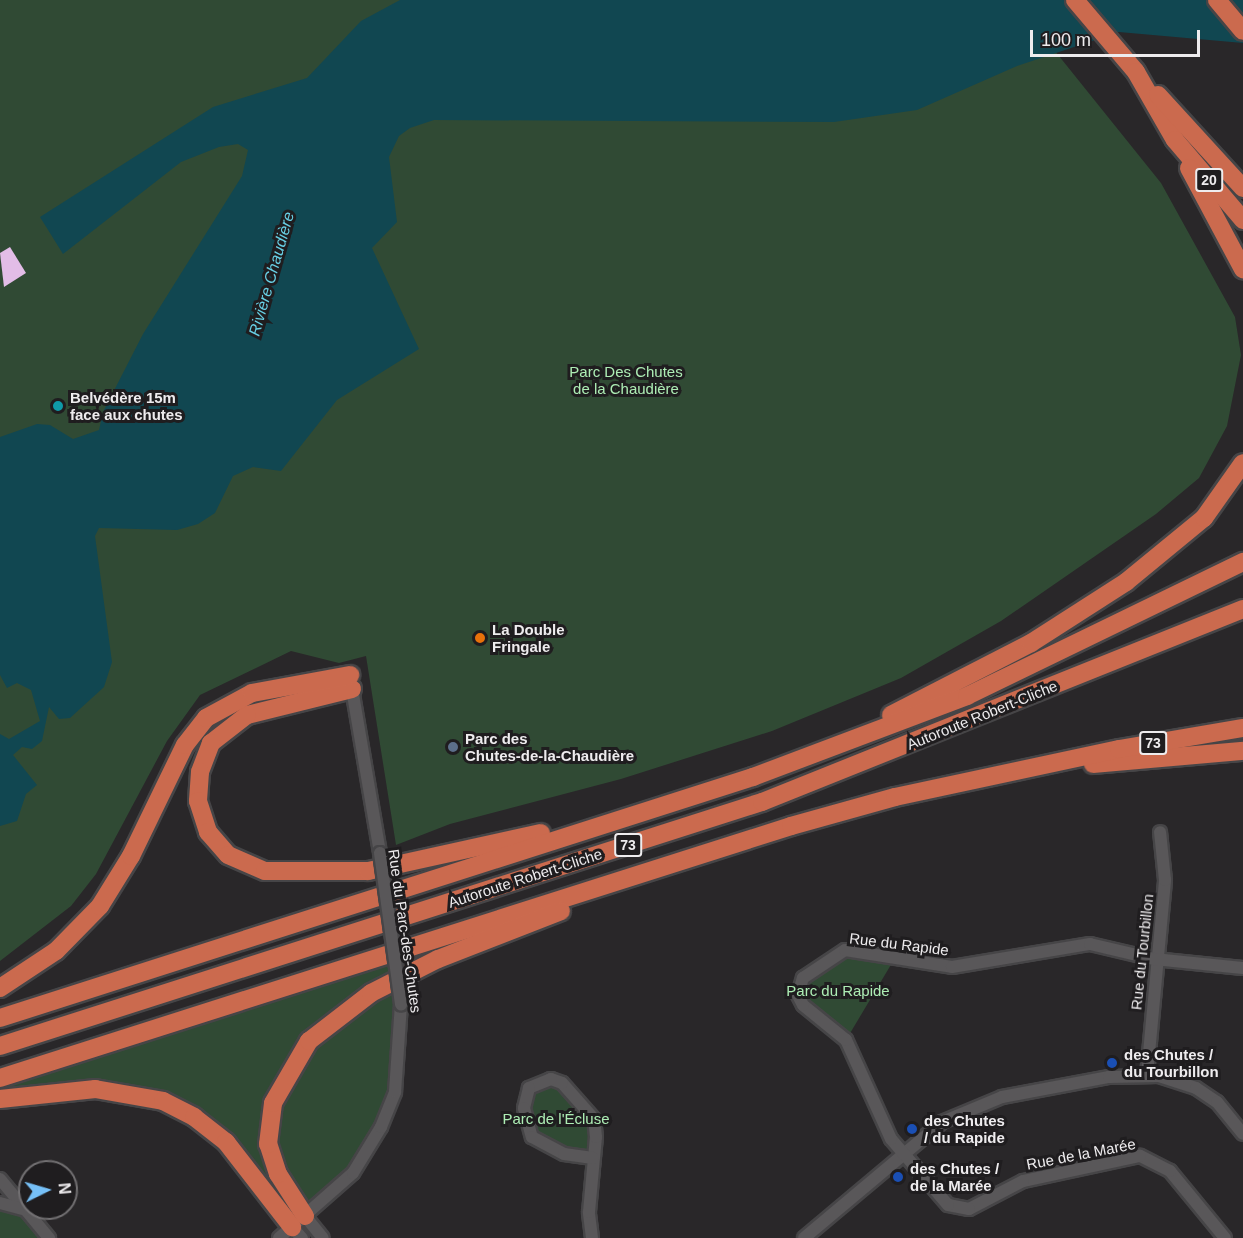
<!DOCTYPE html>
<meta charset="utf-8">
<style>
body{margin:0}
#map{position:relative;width:1243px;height:1238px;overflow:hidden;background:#292729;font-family:Helvetica,sans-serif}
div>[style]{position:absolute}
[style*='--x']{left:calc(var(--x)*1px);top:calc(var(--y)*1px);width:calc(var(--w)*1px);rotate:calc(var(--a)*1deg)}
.green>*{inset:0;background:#304a34}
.water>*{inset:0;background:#114751}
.building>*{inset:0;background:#e2bde7}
.roads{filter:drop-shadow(2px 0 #464547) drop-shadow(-2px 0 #464547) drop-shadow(0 2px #464547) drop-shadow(0 -2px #464547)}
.minor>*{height:12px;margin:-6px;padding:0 6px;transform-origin:6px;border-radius:6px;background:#595759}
.highway>*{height:18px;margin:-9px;padding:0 9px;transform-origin:9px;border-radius:9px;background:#cb6a4e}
.bridges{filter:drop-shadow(2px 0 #464547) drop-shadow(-2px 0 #464547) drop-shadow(0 2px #464547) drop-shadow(0 -2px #464547)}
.minor-bridge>*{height:12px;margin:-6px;padding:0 6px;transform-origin:6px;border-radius:6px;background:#595759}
.dots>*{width:16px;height:16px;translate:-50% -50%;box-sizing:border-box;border:3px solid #1f1d1f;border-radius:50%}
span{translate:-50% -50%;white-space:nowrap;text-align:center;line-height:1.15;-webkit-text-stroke:6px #1f1d1f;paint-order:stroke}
.shield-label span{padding:2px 4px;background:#1f1d1f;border:2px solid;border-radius:4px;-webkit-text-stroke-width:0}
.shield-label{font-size:14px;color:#eeecee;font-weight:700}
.park-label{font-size:15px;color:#adedb4}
.poi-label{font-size:15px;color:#eeecee;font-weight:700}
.left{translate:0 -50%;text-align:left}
.street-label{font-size:15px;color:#eeecee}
.water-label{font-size:16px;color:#68d0e5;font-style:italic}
.north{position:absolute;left:18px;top:1160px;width:60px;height:60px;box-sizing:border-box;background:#1f1d1f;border:2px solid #727072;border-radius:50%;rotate:85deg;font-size:16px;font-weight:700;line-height:24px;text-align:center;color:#eeecee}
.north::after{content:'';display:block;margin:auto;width:21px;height:27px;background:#76c0f7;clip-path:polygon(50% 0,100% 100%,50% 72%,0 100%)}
.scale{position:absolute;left:1030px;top:30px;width:170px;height:27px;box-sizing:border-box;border:3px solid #eeecee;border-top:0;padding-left:8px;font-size:18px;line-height:21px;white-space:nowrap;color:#eeecee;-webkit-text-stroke:4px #1f1d1f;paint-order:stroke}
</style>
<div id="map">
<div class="green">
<i style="clip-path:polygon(0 0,1014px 0,1161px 183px,1235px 317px,1241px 355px,1227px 426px,1199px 478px,1156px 514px,1001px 621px,901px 678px,772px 731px,621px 779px,450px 824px,396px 845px,366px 656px,339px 663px,291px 651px,200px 695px,167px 741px,96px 874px,71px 906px,0 961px)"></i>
<i style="clip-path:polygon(394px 952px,400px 1062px,369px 1149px,292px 1227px,226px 1142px,151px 1098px,0 1099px,0 1082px)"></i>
<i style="clip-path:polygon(835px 954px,895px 958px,846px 1040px,803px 1005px,799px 986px)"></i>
<i style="clip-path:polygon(551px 1079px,594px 1119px,593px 1158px,532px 1137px,526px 1095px)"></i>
<i style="clip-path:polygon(0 1207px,11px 1214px,20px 1207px,44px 1238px,0 1238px)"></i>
</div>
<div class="water">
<i style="clip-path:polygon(400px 0,1243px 0,1243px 43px,1119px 32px,1017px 66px,917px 110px,834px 122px,434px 120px,410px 128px,399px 136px,389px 157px,397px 222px,372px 248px,419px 349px,337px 400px,281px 471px,253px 467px,233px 476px,215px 513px,198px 524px,177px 530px,99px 528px,95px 536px,112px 662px,104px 687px,70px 718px,59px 719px,49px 707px,42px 741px,32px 749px,22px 747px,13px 755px,37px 785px,26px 794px,17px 821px,0 826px,0 734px,9px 739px,40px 721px,31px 690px,17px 683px,7px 688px,0 675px,0 437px,37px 424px,50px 425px,73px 439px,99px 430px,103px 412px,143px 334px,242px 176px,248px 150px,238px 144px,219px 147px,181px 162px,63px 254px,40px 217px,213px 107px,307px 78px,361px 21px)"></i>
</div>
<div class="building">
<i style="clip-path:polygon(10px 247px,26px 273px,4px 287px,0 253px)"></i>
</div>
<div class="roads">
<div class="minor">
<i style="--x:351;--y:683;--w:172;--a:80.3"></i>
<i style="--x:1147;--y:1075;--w:196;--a:-84.7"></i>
<i style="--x:1165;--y:880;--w:48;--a:-95.9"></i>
<i style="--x:0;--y:1179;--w:77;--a:50.3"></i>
<i style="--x:0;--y:1203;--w:27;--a:15"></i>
<i style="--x:305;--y:1216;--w:28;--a:51"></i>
<i style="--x:292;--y:1227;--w:15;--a:48"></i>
<i style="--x:279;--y:1238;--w:98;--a:-41.3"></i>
<i style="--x:353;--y:1173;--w:54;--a:-58.7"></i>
<i style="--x:381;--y:1127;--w:38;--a:-68"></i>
<i style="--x:395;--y:1092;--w:87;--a:-86.1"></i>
<i style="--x:592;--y:1238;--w:26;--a:-97"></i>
<i style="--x:589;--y:1212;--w:75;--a:-84.7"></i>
<i style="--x:596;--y:1137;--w:18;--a:-96"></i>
<i style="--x:594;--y:1119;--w:48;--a:-131.6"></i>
<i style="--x:562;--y:1083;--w:12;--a:-160"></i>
<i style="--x:551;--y:1079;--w:24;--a:158"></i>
<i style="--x:529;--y:1088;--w:21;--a:104"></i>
<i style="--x:524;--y:1108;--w:30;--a:75"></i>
<i style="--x:532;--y:1137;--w:36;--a:28"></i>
<i style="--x:564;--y:1154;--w:29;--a:8"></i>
<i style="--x:804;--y:1238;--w:180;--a:-40"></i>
<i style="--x:942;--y:1122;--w:65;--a:-22.6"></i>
<i style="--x:1002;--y:1097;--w:109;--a:-10.6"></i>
<i style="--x:1109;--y:1077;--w:50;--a:-1.1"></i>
<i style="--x:1159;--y:1076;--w:39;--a:18"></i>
<i style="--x:1196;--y:1088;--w:25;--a:34"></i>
<i style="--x:1217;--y:1102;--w:41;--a:50.9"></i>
<i style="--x:1225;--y:1238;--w:87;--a:-129.4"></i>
<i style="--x:1170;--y:1171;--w:34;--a:-153"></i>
<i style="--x:1140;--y:1156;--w:120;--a:167.9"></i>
<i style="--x:1023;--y:1181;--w:61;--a:152.6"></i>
<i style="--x:969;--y:1209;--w:21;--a:-169"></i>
<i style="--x:948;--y:1205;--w:87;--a:-130.8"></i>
<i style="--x:891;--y:1139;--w:109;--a:-114.4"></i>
<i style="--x:846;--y:1040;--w:55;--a:-140.9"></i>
<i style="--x:803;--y:1005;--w:11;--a:-117"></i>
<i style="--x:798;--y:995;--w:18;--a:-74"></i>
<i style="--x:803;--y:978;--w:50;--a:-33.7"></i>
<i style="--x:845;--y:950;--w:108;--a:9"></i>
<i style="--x:952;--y:967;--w:140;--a:-9.5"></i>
<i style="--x:1090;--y:944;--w:66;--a:13.2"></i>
<i style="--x:1154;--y:959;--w:89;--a:5.8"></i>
</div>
<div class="highway">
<i style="--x:1075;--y:0;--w:94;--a:49.7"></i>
<i style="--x:1136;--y:72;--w:78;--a:60.2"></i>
<i style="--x:1175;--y:140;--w:105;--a:49.6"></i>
<i style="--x:1217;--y:0;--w:40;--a:50"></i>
<i style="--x:1158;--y:95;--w:126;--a:47.6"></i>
<i style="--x:1189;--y:168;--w:115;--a:61.9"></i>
<i style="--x:352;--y:689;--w:108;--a:166.1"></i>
<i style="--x:247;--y:715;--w:46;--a:142.1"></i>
<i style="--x:211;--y:743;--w:31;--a:111"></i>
<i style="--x:200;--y:772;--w:29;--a:94"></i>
<i style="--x:198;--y:801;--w:33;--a:72"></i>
<i style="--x:208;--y:832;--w:30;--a:49"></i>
<i style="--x:228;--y:855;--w:40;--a:23.4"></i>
<i style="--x:265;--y:871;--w:103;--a:0"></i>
<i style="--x:368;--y:871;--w:177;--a:-12.4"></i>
<i style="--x:891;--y:715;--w:157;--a:-27.2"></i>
<i style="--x:1031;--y:643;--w:113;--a:-32.7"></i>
<i style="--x:1126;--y:582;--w:101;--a:-39.4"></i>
<i style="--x:1204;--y:518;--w:67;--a:-54.7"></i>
<i style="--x:1093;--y:764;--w:151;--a:-5"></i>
<i style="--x:0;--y:988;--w:67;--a:-33.5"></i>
<i style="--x:56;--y:951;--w:63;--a:-45.6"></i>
<i style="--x:100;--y:906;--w:59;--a:-58.2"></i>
<i style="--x:131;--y:856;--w:123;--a:-64.1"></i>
<i style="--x:185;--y:745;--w:34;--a:-52"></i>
<i style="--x:206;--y:718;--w:52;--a:-28.5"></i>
<i style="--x:252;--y:693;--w:100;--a:-10.4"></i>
<i style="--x:0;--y:1018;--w:791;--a:-17.75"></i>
<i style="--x:753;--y:777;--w:229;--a:-20.7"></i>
<i style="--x:967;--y:696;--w:307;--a:-25.9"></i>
<i style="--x:0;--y:1046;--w:800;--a:-17.76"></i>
<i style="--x:762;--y:802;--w:518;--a:-21.86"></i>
<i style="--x:0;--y:1078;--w:830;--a:-17.67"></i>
<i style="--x:791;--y:826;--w:108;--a:-15.6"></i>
<i style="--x:895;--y:797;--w:229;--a:-12.1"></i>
<i style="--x:1119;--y:749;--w:126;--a:-9.6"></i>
<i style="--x:0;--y:1099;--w:96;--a:-6"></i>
<i style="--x:95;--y:1089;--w:69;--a:10"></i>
<i style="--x:163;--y:1101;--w:35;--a:27"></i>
<i style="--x:194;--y:1117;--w:41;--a:38"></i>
<i style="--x:226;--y:1142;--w:108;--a:52.2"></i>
<i style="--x:305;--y:1216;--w:50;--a:-122.7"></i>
<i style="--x:278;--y:1174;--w:32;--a:-108"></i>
<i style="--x:268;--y:1144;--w:41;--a:-83"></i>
<i style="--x:273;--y:1103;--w:72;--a:-59.9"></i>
<i style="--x:309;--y:1041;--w:78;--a:-37.7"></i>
<i style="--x:371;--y:993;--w:75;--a:-26.9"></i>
<i style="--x:438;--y:959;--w:132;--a:-21.3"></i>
</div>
</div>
<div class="bridges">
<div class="minor-bridge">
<i style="--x:380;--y:853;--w:153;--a:82.1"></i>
</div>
</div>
<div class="dots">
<i style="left:58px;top:406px;background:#0f9aa8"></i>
<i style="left:480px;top:638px;background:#e8710a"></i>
<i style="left:453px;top:747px;background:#5c6f8a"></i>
<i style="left:1112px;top:1063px;background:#1a4fb4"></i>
<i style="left:912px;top:1129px;background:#1a4fb4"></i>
<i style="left:898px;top:1177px;background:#1a4fb4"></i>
</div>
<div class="shield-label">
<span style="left:1209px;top:180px">20</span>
<span style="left:1153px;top:743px">73</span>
<span style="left:628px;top:845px">73</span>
</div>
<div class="park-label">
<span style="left:626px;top:380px">Parc Des Chutes<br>de la Chaudière</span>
<span style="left:838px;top:991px">Parc du Rapide</span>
<span style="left:556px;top:1119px">Parc de l'Écluse</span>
</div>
<div class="poi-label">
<span class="left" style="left:70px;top:406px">Belvédère 15m<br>face aux chutes</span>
<span class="left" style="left:492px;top:638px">La Double<br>Fringale</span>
<span class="left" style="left:465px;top:747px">Parc des<br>Chutes-de-la-Chaudière</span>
<span class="left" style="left:1124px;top:1063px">des Chutes /<br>du Tourbillon</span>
<span class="left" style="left:924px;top:1129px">des Chutes<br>/ du Rapide</span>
<span class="left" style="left:910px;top:1177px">des Chutes /<br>de la Marée</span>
</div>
<div class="street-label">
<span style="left:982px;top:715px;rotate:-22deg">Autoroute Robert-Cliche</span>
<span style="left:525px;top:878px;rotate:-18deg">Autoroute Robert-Cliche</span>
<span style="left:405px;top:931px;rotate:82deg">Rue du Parc-des-Chutes</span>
<span style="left:899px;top:944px;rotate:7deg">Rue du Rapide</span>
<span style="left:1142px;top:952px;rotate:-84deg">Rue du Tourbillon</span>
<span style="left:1081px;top:1154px;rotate:-11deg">Rue de la Marée</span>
</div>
<div class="water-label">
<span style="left:272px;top:274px;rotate:-74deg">Rivière Chaudière</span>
</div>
<div class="north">N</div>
<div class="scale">100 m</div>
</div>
